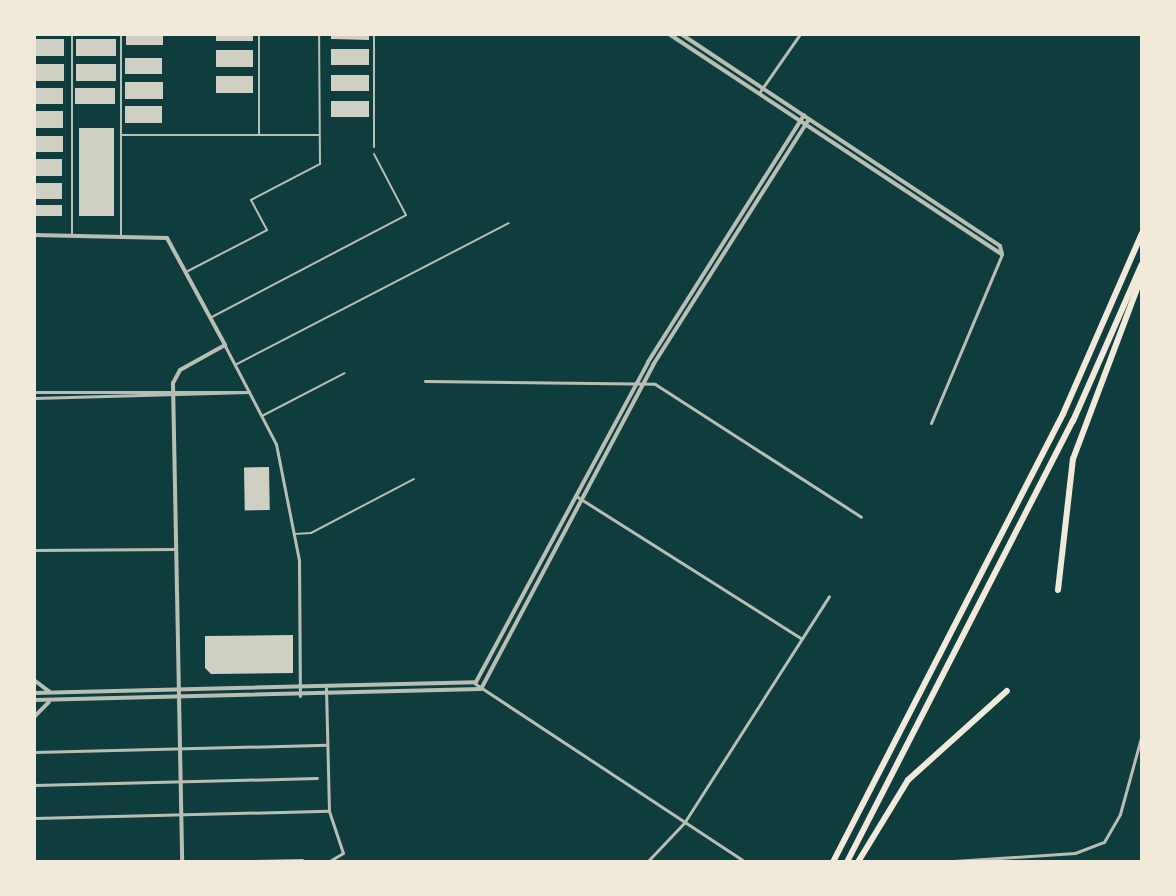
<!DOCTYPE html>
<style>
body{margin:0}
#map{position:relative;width:1176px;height:896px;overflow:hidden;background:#0f3d3e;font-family:"PT Sans",sans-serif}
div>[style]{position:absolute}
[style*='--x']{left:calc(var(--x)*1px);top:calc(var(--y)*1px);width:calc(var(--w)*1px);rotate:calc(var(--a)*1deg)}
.building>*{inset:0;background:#cfcfc3;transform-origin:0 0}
.service>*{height:2px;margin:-1px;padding:0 1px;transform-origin:1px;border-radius:1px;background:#b8beb3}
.minor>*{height:3px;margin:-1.5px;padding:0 1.5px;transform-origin:1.5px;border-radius:1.5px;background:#b8beb3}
.tertiary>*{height:4px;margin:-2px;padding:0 2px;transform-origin:2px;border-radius:2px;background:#b8beb3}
.motorway>*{height:6px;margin:-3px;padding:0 3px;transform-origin:3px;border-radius:3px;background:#f1e9da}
span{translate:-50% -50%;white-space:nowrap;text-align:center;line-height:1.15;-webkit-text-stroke:6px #f1e9da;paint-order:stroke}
.frame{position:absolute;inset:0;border:36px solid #f1e9da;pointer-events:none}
</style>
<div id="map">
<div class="building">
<i style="left:126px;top:34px;width:37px;height:11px"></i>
<i style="left:216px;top:34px;width:37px;height:7px"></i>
<i style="clip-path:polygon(331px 34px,369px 34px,369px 40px,331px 39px)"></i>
<i style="left:34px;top:39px;width:30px;height:17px"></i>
<i style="left:76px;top:39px;width:40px;height:17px"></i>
<i style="left:331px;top:49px;width:38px;height:16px"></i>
<i style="left:216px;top:50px;width:37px;height:17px"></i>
<i style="left:125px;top:58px;width:37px;height:16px"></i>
<i style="left:34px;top:64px;width:30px;height:17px"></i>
<i style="left:76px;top:64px;width:40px;height:17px"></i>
<i style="left:331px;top:75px;width:38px;height:16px"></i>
<i style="left:216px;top:76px;width:37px;height:17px"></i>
<i style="left:125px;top:82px;width:38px;height:17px"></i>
<i style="left:34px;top:88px;width:29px;height:16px"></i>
<i style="left:75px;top:88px;width:40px;height:16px"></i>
<i style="left:331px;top:101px;width:38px;height:16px"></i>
<i style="left:125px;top:106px;width:37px;height:17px"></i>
<i style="left:34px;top:111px;width:29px;height:17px"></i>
<i style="left:79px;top:128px;width:35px;height:88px"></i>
<i style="left:34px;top:136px;width:29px;height:16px"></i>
<i style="left:34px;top:159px;width:28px;height:17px"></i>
<i style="left:34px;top:183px;width:28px;height:16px"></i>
<i style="left:34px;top:205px;width:28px;height:11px"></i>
<i style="left:269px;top:467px;width:43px;height:25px;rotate:89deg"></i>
<i style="clip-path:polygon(293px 635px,293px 673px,211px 674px,205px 668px,205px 636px)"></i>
</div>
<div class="service">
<i style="--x:259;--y:134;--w:100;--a:-90"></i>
<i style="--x:122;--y:135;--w:197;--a:0"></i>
<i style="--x:374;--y:147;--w:113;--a:-90"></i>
<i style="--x:72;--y:234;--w:200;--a:-90"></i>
<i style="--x:121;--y:235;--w:201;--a:-90"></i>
<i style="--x:188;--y:271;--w:89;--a:-27.4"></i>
<i style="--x:267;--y:230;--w:34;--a:-118"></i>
<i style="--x:251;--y:200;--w:78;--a:-27.6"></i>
<i style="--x:320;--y:164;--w:130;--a:-90.4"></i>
<i style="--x:210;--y:318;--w:221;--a:-27.7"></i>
<i style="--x:406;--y:215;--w:69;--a:-117.7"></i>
<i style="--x:237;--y:364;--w:306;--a:-27.4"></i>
<i style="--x:262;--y:416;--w:93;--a:-27.4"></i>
<i style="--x:294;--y:534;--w:17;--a:-3"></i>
<i style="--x:311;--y:533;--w:116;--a:-27.7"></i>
</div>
<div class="minor">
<i style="--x:759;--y:93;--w:72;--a:-55.2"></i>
<i style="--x:225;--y:346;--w:110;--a:62.5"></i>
<i style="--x:276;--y:444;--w:118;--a:78.8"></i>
<i style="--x:299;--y:560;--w:136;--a:89.6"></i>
<i style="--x:425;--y:381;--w:230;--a:0.7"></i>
<i style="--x:655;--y:384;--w:245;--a:32.8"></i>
<i style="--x:34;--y:392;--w:215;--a:0"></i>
<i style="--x:34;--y:398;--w:215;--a:-1.6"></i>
<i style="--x:931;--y:423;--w:183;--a:-67.2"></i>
<i style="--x:576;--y:496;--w:267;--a:32.3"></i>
<i style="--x:34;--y:550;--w:141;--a:-0.4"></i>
<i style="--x:474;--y:683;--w:321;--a:33.4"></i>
<i style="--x:326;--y:688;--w:123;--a:88.6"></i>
<i style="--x:329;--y:811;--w:44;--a:71.6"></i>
<i style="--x:343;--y:853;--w:17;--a:149"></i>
<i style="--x:34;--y:752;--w:293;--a:-1.4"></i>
<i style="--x:34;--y:785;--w:283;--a:-1.4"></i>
<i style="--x:34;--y:818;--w:295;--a:-1.4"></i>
<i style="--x:206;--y:862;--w:96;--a:-1.2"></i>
<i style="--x:647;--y:862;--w:54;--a:-46.5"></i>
<i style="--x:684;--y:823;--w:269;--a:-57.4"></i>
<i style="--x:939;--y:862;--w:136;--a:-3.8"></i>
<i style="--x:1075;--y:853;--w:31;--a:-21"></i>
<i style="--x:1104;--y:842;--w:32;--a:-60"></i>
<i style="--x:1120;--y:814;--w:83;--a:-74.6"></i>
</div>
<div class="tertiary">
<i style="--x:669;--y:34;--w:399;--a:33.5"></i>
<i style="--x:681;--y:34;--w:383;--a:33.6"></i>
<i style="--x:1000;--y:246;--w:8;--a:76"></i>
<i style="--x:34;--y:235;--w:133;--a:1.3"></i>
<i style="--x:167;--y:238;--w:122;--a:61.5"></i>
<i style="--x:225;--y:345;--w:51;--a:150.9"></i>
<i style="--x:180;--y:370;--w:15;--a:118"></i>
<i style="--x:173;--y:383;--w:479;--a:88.9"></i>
<i style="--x:34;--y:680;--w:20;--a:37"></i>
<i style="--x:34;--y:693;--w:442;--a:-1.4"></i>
<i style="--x:476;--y:682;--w:363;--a:-61.7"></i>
<i style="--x:648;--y:362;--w:292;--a:-57.7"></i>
<i style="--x:34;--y:700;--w:447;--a:-1.4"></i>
<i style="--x:481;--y:689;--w:367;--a:-62"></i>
<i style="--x:653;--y:365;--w:291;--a:-57.6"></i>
<i style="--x:34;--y:717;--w:21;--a:-45"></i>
</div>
<div class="motorway">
<i style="--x:1058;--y:590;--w:132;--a:-83.5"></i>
<i style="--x:1073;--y:459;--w:197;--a:-69.4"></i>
<i style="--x:833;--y:862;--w:504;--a:-62.82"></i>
<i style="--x:1063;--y:414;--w:197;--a:-66.4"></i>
<i style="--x:847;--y:862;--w:496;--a:-62.9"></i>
<i style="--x:1073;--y:421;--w:171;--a:-66.3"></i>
<i style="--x:858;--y:862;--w:96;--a:-58.6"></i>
<i style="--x:908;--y:780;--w:133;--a:-42"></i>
</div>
<div class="frame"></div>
</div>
